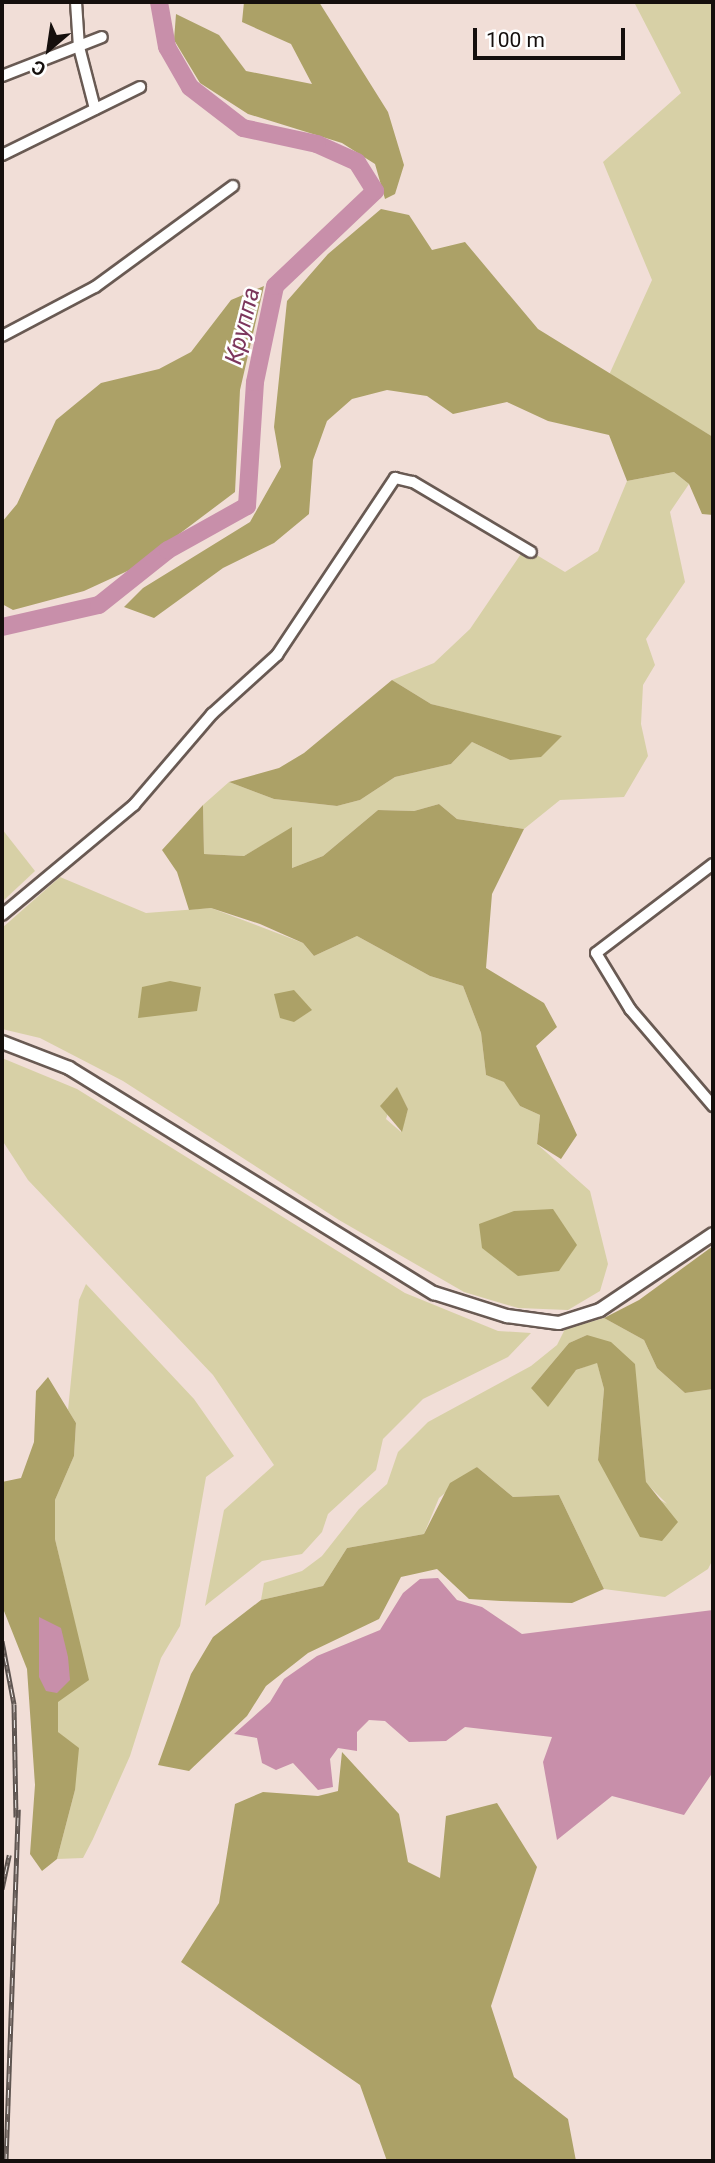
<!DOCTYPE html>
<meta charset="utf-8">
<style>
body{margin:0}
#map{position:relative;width:715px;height:2163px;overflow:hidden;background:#f1ded7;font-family:Roboto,sans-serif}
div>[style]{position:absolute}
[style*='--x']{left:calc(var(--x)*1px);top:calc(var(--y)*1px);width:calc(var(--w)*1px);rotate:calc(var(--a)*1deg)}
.green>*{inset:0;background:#d7d0a6}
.forest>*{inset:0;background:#aca167}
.water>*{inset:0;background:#c88faa}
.river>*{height:18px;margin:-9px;padding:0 9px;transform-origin:9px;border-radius:9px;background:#c88faa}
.roads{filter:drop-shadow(2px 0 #695a53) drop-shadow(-2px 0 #695a53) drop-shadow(0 2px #695a53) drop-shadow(0 -2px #695a53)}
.minor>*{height:10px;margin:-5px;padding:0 5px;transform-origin:5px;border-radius:5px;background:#fff}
.tertiary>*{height:12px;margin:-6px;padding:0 6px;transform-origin:6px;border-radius:6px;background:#fff}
.rail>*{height:5px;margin-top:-2.5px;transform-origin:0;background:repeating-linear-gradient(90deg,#fff 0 8px,#5e5450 0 16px);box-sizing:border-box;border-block:2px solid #5e5450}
span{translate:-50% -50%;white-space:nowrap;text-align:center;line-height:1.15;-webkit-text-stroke:5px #fff;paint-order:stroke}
.water-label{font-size:24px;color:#7c365c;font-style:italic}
.frame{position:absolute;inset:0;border:4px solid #150f0d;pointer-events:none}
.north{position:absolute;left:14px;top:14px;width:70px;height:70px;-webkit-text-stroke:5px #fff;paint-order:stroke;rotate:209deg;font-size:19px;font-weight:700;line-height:28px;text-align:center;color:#150f0d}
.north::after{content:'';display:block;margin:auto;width:24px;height:32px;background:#150f0d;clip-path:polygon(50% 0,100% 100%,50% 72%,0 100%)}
.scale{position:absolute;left:473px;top:28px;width:152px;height:32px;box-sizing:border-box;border:4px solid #150f0d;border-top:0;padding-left:9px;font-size:21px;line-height:24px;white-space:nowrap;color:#150f0d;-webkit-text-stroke:5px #fff;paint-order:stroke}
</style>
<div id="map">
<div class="green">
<i style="clip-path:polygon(634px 2px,713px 2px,713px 437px,609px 375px,652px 280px,603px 162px,681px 93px)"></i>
<i style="clip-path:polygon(674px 472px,689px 484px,670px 512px,685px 582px,646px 639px,655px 665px,643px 685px,641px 724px,648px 756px,624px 797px,560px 800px,524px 829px,457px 819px,439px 804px,414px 811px,378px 810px,323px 856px,292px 868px,292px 828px,244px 856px,204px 854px,203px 805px,229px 782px,274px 799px,337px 806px,360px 800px,395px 777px,451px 764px,472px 742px,510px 760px,498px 721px,431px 704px,392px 680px,434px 663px,470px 629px,525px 548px,565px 572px,598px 551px,627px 481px)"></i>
<i style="clip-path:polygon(2px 829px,35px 871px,2px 902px)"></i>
<i style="clip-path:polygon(evenodd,60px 877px,146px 913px,211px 908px,303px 943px,314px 956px,357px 936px,430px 976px,463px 986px,481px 1033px,486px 1075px,505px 1082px,520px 1106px,540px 1115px,537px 1144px,590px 1191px,608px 1264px,600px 1291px,568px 1310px,518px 1308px,464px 1292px,339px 1220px,123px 1081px,40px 1038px,2px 1029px,2px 928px,60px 877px,397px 1088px,408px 1109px,401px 1132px,386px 1119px,397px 1088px)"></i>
<i style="clip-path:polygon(2px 1058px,77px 1089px,405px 1293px,498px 1331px,531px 1333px,508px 1357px,423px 1399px,383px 1439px,376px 1470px,328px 1514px,322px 1532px,302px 1554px,262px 1561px,205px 1606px,224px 1510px,274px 1465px,213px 1375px,28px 1180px,2px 1140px)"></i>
<i style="clip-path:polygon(86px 1284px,194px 1399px,234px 1456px,206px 1477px,180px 1626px,161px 1658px,130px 1756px,93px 1839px,83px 1858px,57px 1859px,75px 1790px,58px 1732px,58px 1701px,76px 1629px,55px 1539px,55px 1500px,74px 1456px,76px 1423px,68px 1410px,79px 1300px)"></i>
<i style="clip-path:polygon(evenodd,604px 1318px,644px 1340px,657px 1368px,685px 1393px,713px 1389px,713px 1559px,708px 1569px,665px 1597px,604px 1589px,559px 1495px,513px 1497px,477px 1467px,439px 1498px,424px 1534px,347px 1548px,323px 1586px,261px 1600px,264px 1583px,302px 1571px,322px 1556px,359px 1509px,387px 1484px,398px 1452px,428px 1422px,531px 1366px,557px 1345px,565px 1329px,604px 1318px,587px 1335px,640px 1419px,646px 1483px,667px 1504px,598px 1460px,604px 1389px,597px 1362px,531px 1388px,569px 1343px,587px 1335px)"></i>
</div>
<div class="forest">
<i style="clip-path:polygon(244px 2px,319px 2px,388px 112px,404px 165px,395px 194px,385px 199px,375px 164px,342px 143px,248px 114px,200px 83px,174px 40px,176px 14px,219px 35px,246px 71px,312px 84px,291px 44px,242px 22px)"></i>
<i style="clip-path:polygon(381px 209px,409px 215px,432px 250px,465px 242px,538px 329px,713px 437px,713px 515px,702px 514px,689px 484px,674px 472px,627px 481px,609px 435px,548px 421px,507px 402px,453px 414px,427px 396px,387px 390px,352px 399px,327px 421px,313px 460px,309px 514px,274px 543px,223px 568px,154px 618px,124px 607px,143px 588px,250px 522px,281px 467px,274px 427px,287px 301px,328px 254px)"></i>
<i style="clip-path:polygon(264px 286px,240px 390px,235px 492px,134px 568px,84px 591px,13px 610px,2px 604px,2px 522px,17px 504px,56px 420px,101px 383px,159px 369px,191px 352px,231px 300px)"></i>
<i style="clip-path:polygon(392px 680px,431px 704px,562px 736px,541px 757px,510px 760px,472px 742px,451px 764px,395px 777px,360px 800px,337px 806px,274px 799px,229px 782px,279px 768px,304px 753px)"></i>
<i style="clip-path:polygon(439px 804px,457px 819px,524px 829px,492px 894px,486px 968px,544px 1003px,557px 1027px,536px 1046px,577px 1135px,561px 1159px,537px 1144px,540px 1115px,520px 1106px,504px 1082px,486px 1075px,481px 1033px,463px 986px,430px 976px,357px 936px,314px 956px,303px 943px,260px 924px,211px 908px,189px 910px,177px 872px,162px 850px,203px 805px,204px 854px,244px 856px,292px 827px,292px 868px,323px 856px,378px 810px,414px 811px)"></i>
<i style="clip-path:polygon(170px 981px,201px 987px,197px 1011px,138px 1018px,142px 987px)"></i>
<i style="clip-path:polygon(294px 990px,312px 1010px,294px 1022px,280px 1018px,274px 994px)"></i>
<i style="clip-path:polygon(397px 1087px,408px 1109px,402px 1132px,380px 1106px)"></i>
<i style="clip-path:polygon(553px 1209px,577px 1245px,559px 1271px,518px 1276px,482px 1248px,479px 1224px,514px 1211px)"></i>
<i style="clip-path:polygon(713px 1246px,713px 1389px,685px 1393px,657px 1368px,644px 1340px,604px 1318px,639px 1300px)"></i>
<i style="clip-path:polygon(587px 1335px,611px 1342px,635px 1364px,646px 1482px,678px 1522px,662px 1541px,640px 1537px,598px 1460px,604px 1389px,597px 1363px,576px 1370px,548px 1407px,531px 1388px,569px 1343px)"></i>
<i style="clip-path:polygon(48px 1377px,76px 1423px,74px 1456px,55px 1500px,55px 1539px,89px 1680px,58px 1702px,58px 1732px,79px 1748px,75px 1790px,57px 1859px,42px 1871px,30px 1854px,35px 1785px,27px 1669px,2px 1606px,2px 1482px,21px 1478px,34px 1442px,36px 1391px)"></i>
<i style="clip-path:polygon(477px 1467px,513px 1497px,559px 1495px,604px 1589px,572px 1603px,501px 1601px,469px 1599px,437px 1569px,401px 1577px,379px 1619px,308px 1653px,266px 1686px,247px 1716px,189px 1771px,158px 1765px,191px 1674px,213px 1637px,261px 1600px,323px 1586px,347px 1548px,424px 1534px,450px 1483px)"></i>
<i style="clip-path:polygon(342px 1752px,399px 1814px,408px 1862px,440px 1878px,446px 1816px,497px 1803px,537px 1867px,491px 2006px,514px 2077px,568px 2119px,576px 2161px,387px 2161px,360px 2085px,181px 1962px,219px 1903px,235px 1804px,263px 1792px,318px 1796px,338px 1791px)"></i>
</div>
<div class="water">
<i style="clip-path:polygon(438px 1578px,457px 1600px,482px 1607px,522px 1634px,713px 1610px,713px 1772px,684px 1815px,612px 1796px,557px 1840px,543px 1762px,552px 1737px,465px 1727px,446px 1741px,409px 1742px,385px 1721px,369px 1720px,357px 1732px,357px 1751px,338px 1748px,330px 1759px,333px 1787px,318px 1790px,293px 1763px,276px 1770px,262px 1763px,257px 1738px,234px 1734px,270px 1702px,284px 1679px,317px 1656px,380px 1630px,403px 1593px,420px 1579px)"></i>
<i style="clip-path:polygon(39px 1617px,61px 1628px,68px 1657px,70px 1680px,57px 1693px,46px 1691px,39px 1677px)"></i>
</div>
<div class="river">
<i style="--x:2;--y:627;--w:99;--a:-12.8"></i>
<i style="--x:99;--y:605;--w:88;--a:-38.6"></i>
<i style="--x:168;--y:550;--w:90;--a:-29.1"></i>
<i style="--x:247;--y:506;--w:124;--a:-86.3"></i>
<i style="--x:255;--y:382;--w:98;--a:-78.2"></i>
<i style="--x:275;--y:286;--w:138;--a:-43.5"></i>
<i style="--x:375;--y:191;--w:34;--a:-122"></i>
<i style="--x:357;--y:162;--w:44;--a:-155.8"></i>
<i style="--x:317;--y:144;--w:76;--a:-167.8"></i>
<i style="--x:243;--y:128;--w:67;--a:-142.3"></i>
<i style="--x:190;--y:87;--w:46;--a:-119.9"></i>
<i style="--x:167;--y:47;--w:46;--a:-100.1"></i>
</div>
<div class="roads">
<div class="minor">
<i style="--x:76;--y:2;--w:45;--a:86.2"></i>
<i style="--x:79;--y:47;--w:64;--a:75.5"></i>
<i style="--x:2;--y:76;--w:107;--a:-21.3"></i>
<i style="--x:2;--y:155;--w:154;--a:-26.2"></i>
<i style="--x:2;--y:336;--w:105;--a:-27.8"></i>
<i style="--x:95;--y:287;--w:171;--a:-36.2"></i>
<i style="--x:713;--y:864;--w:147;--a:142.7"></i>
<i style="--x:596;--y:953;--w:66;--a:58.7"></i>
<i style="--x:630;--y:1009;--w:128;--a:49.4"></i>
<i style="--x:2;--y:915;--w:172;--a:-39.8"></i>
<i style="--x:134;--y:805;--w:120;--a:-49.4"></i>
<i style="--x:212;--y:714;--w:88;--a:-42.2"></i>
<i style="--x:277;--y:655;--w:213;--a:-56.3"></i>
<i style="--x:395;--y:478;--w:18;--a:13"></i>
<i style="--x:413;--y:482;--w:137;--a:30.7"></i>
</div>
<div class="tertiary">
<i style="--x:2;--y:1042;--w:72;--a:21.2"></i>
<i style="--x:69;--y:1068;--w:429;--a:31.7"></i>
<i style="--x:434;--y:1293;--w:77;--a:17.5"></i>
<i style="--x:507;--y:1316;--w:52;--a:7.7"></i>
<i style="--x:559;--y:1323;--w:43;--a:-17.6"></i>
<i style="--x:600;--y:1310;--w:136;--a:-33.9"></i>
</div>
</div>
<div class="rail">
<i style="--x:2;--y:1641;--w:64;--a:79.2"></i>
<i style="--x:14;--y:1704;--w:113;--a:89"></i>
<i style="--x:2;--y:1889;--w:35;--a:-78"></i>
<i style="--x:6;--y:2161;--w:352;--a:-88"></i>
</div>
<div class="water-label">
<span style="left:243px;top:326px;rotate:-76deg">Круппа</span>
</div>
<div class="frame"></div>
<div class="north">С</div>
<div class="scale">100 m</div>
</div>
